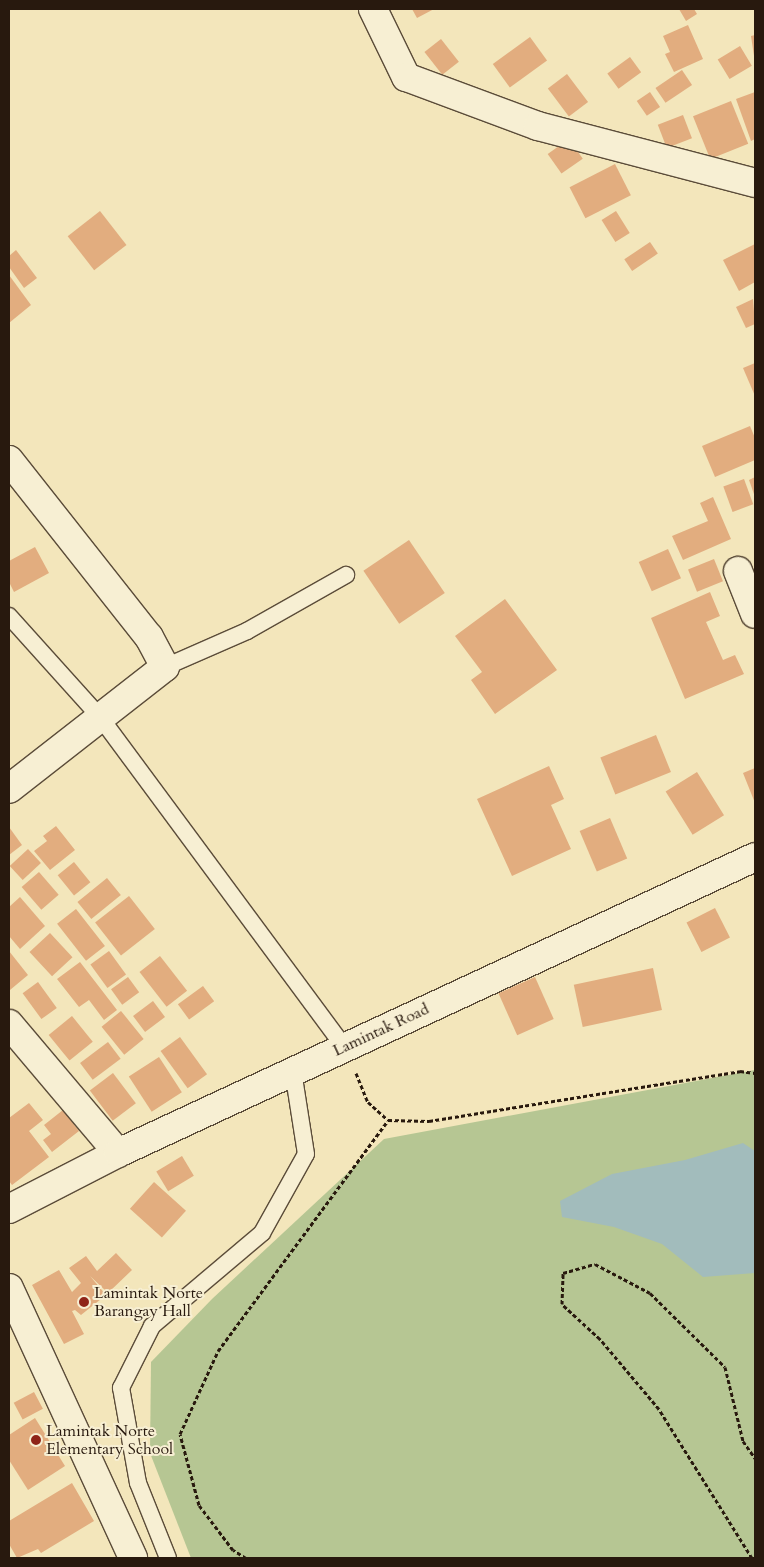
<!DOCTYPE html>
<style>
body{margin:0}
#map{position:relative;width:764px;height:1567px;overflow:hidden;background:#f3e6bb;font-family:Cardo,serif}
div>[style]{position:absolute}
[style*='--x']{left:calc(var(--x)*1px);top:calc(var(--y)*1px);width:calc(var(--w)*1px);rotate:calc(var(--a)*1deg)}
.green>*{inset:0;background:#b6c693}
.water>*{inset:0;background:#a2bcbc}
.building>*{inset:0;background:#e2ad7f;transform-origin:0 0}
.path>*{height:3px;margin-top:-1.5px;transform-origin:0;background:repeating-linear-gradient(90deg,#28190e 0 4px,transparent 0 6.5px)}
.roads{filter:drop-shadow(1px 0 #5b4c39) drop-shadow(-1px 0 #5b4c39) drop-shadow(0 1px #5b4c39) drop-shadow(0 -1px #5b4c39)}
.service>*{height:16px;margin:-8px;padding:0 8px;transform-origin:8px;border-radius:8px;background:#f7efd3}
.minor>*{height:28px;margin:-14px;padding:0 14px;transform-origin:14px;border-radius:14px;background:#f7efd3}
.secondary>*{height:28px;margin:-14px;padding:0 14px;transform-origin:14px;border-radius:14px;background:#f7efd3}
.dots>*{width:14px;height:14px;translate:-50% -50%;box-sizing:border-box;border:2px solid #f7efd3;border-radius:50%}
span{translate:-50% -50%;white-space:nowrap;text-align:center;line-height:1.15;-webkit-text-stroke:4px #f7efd3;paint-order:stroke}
.street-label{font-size:16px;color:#28190e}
.poi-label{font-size:16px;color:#28190e}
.left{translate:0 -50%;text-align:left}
.frame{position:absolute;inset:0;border:10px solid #28190e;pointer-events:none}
</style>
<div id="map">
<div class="green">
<i style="clip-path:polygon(755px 1070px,755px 1558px,191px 1558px,150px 1453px,151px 1362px,212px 1299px,384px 1139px)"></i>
</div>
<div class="water">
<i style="clip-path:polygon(743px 1143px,755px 1151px,755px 1273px,703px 1277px,662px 1244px,614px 1227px,562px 1217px,560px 1201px,612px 1174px,685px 1160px)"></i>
</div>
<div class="building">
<i style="clip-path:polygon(412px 9px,434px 9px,417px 18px)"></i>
<i style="clip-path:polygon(679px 9px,694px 9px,697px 14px,686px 21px)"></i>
<i style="clip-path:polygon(688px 25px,703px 59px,674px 72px,665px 54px,670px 52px,663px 36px)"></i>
<i style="clip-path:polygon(755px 35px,755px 56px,754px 56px,751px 36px)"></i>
<i style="left:530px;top:37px;width:29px;height:46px;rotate:54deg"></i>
<i style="left:441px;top:39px;width:29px;height:21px;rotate:52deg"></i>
<i style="left:740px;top:46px;width:23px;height:26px;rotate:59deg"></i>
<i style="left:630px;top:57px;width:19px;height:28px;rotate:54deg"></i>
<i style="left:682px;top:70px;width:18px;height:32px;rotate:56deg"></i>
<i style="left:567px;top:74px;width:35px;height:24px;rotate:53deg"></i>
<i style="left:650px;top:92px;width:18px;height:16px;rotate:56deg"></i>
<i style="clip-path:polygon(755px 92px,755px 139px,751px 141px,736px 99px)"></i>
<i style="left:731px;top:101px;width:46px;height:41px;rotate:68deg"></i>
<i style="left:683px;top:115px;width:25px;height:27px;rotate:69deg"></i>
<i style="left:569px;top:139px;width:24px;height:26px;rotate:55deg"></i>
<i style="left:615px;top:164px;width:35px;height:51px;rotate:63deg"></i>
<i style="left:100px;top:211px;width:43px;height:41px;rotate:52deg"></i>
<i style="left:616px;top:211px;width:26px;height:17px;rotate:58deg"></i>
<i style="left:650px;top:242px;width:14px;height:31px;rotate:56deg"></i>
<i style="clip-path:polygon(755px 244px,755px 282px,739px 291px,723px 260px)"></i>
<i style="clip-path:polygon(16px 250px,37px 278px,24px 288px,9px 267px,9px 256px)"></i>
<i style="clip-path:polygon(9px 275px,31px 305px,9px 323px)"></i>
<i style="clip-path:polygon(753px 299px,755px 324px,746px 328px,736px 307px)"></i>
<i style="clip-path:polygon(755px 363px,755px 396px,743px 368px)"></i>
<i style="clip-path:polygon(750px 426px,755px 438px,755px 460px,715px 477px,702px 446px)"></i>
<i style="clip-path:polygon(755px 477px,755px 497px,749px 480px)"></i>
<i style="left:744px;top:479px;width:27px;height:22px;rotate:70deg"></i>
<i style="clip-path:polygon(713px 497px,731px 539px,683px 560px,672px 536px,708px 521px,700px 503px)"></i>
<i style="left:409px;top:540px;width:64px;height:55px;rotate:56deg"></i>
<i style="clip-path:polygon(35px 547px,49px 573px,14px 592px,9px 582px,9px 561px)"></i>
<i style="left:668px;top:549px;width:32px;height:32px;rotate:66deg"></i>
<i style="left:714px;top:559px;width:24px;height:28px;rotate:68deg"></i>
<i style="clip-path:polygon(710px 592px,720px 616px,706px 622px,723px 660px,735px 655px,744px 674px,685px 699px,651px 618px)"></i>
<i style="clip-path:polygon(505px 599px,557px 670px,495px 714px,471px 680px,482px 672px,455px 636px)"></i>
<i style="left:656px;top:735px;width:40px;height:60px;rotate:68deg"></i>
<i style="clip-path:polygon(549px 766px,564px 799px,551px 805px,571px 849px,512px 876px,477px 799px)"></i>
<i style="clip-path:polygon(755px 768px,755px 803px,743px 773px)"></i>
<i style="left:697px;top:772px;width:51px;height:37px;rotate:58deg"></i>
<i style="left:610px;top:818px;width:44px;height:33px;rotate:67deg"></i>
<i style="clip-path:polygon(56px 826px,75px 850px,50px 870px,34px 851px,47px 841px,43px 836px)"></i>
<i style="clip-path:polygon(9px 827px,22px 845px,9px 855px)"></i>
<i style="left:28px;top:849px;width:19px;height:25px;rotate:47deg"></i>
<i style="left:74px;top:862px;width:26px;height:21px;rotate:51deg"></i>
<i style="left:39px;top:872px;width:30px;height:23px;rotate:49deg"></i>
<i style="left:107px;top:878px;width:22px;height:38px;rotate:51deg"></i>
<i style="left:129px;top:896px;width:42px;height:43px;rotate:52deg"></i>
<i style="clip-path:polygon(20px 897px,45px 926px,20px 949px,9px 936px,9px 907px)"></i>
<i style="left:715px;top:908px;width:33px;height:32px;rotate:63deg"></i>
<i style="left:76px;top:909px;width:47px;height:24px;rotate:52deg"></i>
<i style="left:50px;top:933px;width:33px;height:28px;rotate:47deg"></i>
<i style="clip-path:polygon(9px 951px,28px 975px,10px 990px,9px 989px)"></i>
<i style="left:109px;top:951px;width:29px;height:23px;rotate:54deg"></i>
<i style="left:160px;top:956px;width:44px;height:26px;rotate:52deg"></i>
<i style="clip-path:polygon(80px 962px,117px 1010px,104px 1020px,89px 1000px,79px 1007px,57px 979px)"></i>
<i style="left:653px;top:968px;width:43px;height:81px;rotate:78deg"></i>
<i style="left:128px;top:977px;width:19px;height:21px;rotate:54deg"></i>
<i style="left:535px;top:977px;width:46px;height:40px;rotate:66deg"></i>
<i style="left:38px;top:982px;width:32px;height:19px;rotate:54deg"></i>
<i style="left:203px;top:986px;width:19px;height:31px;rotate:54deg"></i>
<i style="left:153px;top:1001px;width:20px;height:25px;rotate:53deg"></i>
<i style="left:121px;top:1011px;width:36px;height:25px;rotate:51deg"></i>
<i style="left:72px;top:1016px;width:33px;height:30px;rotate:51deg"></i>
<i style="left:180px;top:1037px;width:46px;height:24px;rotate:54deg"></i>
<i style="left:108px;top:1042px;width:21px;height:35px;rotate:53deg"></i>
<i style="left:159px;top:1057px;width:42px;height:36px;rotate:57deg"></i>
<i style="left:113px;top:1073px;width:38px;height:29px;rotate:53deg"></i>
<i style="clip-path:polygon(29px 1103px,43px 1120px,29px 1131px,49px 1157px,12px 1185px,9px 1181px,9px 1118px)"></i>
<i style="clip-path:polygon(63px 1110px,79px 1131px,52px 1152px,43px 1140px,51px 1134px,44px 1125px)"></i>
<i style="left:182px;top:1156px;width:23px;height:30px;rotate:59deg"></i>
<i style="left:154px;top:1182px;width:43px;height:36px;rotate:42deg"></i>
<i style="clip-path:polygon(116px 1253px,132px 1270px,108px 1293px,90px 1276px,106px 1295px,81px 1315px,75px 1310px,72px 1311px,84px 1334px,64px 1344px,32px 1285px,59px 1270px,72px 1292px,81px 1283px,69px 1268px,86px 1256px,97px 1271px)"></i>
<i style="left:34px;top:1392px;width:19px;height:23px;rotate:62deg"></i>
<i style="clip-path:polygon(35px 1418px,65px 1466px,28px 1490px,9px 1460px,9px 1435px)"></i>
<i style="clip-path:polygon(72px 1483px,94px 1521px,41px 1553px,38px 1549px,17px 1558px,9px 1544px,9px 1521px)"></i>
</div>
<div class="path">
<i style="--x:356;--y:1073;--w:31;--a:68"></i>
<i style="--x:368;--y:1102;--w:27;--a:42"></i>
<i style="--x:388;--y:1120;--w:41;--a:1.4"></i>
<i style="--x:429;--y:1121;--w:315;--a:-9.1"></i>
<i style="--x:740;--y:1071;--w:15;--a:8"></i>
<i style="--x:246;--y:1558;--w:15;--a:-148"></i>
<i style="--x:233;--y:1550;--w:56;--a:-127.1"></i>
<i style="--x:199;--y:1505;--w:73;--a:-105"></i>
<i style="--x:180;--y:1434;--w:91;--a:-65.4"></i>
<i style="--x:218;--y:1351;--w:287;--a:-53.6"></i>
<i style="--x:752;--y:1558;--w:176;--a:-122"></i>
<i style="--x:659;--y:1409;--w:92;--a:-130.1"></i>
<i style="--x:600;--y:1339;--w:52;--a:-137.4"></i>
<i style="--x:562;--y:1304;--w:31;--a:-88"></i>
<i style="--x:563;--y:1273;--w:33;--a:-16"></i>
<i style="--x:595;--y:1264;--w:62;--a:27.8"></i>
<i style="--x:650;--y:1293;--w:105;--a:44.6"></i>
<i style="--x:725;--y:1367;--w:76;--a:76.3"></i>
<i style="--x:743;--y:1441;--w:21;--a:55"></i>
</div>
<div class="roads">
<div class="service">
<i style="--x:9;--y:616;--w:136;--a:48"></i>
<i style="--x:100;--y:717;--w:410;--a:53.5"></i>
<i style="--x:165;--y:667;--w:90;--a:-23.7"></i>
<i style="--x:247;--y:631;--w:114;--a:-29.5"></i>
<i style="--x:168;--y:1558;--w:81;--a:-111.8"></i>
<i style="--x:138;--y:1483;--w:97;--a:-100.1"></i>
<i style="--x:121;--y:1388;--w:69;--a:-63.4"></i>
<i style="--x:152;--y:1326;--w:144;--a:-40.2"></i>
<i style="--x:262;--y:1233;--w:90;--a:-60.9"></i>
<i style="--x:306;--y:1154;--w:84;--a:-98.9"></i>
</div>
<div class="minor">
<i style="--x:373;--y:9;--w:76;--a:64.1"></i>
<i style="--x:406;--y:77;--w:141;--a:20.4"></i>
<i style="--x:538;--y:126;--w:224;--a:14.7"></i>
<i style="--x:9;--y:460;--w:226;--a:51.7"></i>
<i style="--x:149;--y:637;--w:34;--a:62"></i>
<i style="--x:165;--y:667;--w:198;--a:142"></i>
<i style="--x:738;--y:571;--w:46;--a:68.4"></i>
<i style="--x:9;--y:1024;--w:169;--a:49.8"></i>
<i style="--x:9;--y:1288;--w:297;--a:65.3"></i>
</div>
<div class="secondary">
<i style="--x:9;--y:1209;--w:123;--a:-27.2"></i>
<i style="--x:118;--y:1153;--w:702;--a:-24.92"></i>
</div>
</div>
<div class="dots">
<i style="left:84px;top:1302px;background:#8f2418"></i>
<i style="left:36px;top:1440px;background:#8f2418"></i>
</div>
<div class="street-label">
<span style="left:381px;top:1030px;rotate:-25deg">Lamintak Road</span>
</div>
<div class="poi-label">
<span class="left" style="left:94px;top:1302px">Lamintak Norte<br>Barangay Hall</span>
<span class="left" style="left:46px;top:1440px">Lamintak Norte<br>Elementary School</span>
</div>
<div class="frame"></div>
</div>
